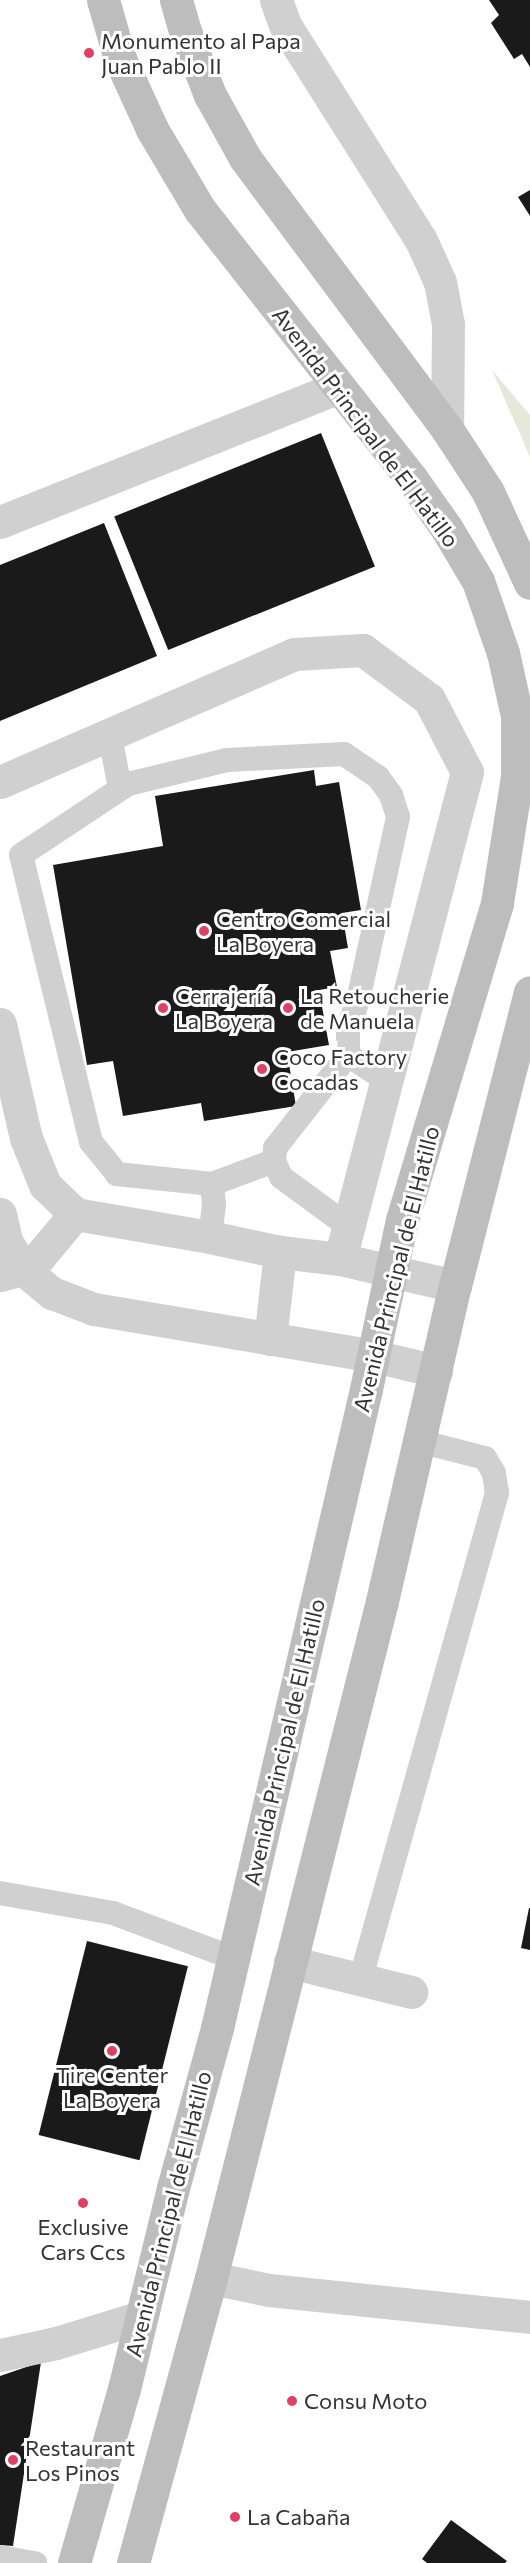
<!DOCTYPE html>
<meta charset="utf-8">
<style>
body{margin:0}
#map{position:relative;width:530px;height:2563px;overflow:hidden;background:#fff;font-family:Commissioner,sans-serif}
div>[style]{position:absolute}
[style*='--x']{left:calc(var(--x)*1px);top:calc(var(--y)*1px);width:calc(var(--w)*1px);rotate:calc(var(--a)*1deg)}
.green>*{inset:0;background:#e4e9dc}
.building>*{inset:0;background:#1a1a1a;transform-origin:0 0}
.lane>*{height:24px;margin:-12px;padding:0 12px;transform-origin:12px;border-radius:12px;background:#d0d0d0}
.street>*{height:33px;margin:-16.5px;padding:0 16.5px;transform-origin:16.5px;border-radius:16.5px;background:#d0d0d0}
.secondary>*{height:33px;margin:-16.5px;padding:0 16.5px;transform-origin:16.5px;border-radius:16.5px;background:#bdbdbd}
.dots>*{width:16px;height:16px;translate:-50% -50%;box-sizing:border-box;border:3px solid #fff;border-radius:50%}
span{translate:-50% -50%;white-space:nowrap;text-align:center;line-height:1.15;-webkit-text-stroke:6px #fff;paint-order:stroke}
.poi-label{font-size:22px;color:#333}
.left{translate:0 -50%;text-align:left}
.street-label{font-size:22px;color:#333}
</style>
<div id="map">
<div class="green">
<i style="clip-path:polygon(492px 370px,530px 415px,530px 457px)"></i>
</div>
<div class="building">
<i style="clip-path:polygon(489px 0,530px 0,530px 67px,522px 54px,514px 59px,491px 23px,499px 15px)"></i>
<i style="clip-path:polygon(530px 190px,530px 216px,518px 197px)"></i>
<i style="left:321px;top:433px;width:144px;height:223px;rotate:68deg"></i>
<i style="clip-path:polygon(104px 523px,157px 656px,0 721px,0 565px)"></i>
<i style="clip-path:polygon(314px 770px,316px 786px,339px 782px,361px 910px,342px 913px,348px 948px,330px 951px,337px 987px,319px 990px,329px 1045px,287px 1052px,296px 1106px,204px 1121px,201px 1103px,123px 1116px,113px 1061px,87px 1065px,53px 865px,163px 846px,155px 796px)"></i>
<i style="clip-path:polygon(529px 1908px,530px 1908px,530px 1950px,521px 1948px)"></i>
<i style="left:87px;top:1941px;width:104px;height:200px;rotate:14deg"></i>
<i style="clip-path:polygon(41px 2362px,13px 2546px,0 2545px,0 2376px)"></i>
<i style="clip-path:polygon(451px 2520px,507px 2561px,505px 2563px,427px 2563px,422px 2559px)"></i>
</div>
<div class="lane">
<i style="--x:110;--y:735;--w:44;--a:79.5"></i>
<i style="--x:118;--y:778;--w:12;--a:31"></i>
<i style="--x:348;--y:1055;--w:118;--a:128.1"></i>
<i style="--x:275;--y:1148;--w:13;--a:94"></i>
<i style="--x:274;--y:1161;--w:17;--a:66"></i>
<i style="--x:281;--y:1177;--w:83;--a:36.2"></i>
<i style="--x:212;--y:1184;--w:66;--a:-20.4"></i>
<i style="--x:210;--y:1237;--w:33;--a:-83"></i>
<i style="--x:214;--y:1204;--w:20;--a:-96"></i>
<i style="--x:212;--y:1184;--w:96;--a:-174"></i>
<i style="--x:117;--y:1174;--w:41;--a:-129.1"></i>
<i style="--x:91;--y:1142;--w:295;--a:-103.7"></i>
<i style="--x:21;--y:855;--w:128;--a:-33.6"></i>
<i style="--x:128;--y:784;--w:102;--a:-13.6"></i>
<i style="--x:227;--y:760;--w:117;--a:-2.9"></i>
<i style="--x:344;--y:754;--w:41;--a:34.1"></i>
<i style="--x:378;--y:777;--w:22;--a:54"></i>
<i style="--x:391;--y:795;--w:23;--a:72"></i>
<i style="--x:398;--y:817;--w:187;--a:102.3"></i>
<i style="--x:358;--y:1000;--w:31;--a:109"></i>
<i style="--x:348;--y:1029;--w:26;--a:90"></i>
<i style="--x:348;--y:1055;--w:47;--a:33.7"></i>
<i style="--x:0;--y:1893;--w:115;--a:10"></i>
<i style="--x:113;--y:1913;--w:128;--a:20.6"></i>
<i style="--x:360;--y:1981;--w:507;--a:-74.32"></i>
<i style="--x:497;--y:1493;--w:20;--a:-99"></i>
<i style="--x:494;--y:1473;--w:17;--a:-121"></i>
<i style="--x:485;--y:1458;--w:68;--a:-165.6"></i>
<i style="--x:0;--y:2557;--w:36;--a:10"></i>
</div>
<div class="street">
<i style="--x:276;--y:0;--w:27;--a:70"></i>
<i style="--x:285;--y:25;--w:254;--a:57.7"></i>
<i style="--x:421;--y:240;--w:46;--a:65.7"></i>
<i style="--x:440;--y:282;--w:43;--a:79.2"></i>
<i style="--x:448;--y:324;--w:105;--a:90.5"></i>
<i style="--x:0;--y:522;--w:365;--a:-21.7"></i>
<i style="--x:0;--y:782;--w:321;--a:-23.5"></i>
<i style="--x:294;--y:654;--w:69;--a:-3.3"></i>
<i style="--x:363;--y:650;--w:82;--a:36.6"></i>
<i style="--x:429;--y:699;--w:82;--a:62.5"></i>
<i style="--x:467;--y:772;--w:503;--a:104.62"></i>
<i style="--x:0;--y:1024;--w:117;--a:77.2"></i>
<i style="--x:26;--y:1138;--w:51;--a:68"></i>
<i style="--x:45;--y:1185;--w:42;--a:44"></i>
<i style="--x:75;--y:1214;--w:137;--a:9.7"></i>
<i style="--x:210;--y:1237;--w:72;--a:12.1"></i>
<i style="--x:280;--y:1252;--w:60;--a:6.7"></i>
<i style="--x:340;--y:1259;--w:118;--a:13.2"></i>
<i style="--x:0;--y:1214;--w:28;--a:77"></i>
<i style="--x:6;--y:1241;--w:33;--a:59"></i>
<i style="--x:23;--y:1269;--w:38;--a:40"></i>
<i style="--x:52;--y:1293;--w:45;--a:20.9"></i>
<i style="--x:94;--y:1309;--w:284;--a:9.5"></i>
<i style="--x:374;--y:1356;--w:64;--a:13.6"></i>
<i style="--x:0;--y:1275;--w:24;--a:-15"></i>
<i style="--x:23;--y:1269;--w:21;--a:-37"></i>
<i style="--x:40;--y:1256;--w:55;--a:-50.2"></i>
<i style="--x:270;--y:1339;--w:88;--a:-83.4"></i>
<i style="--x:290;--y:1962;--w:125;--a:13.9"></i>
<i style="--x:211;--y:2278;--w:59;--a:11.7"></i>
<i style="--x:269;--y:2290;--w:262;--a:5.9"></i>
<i style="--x:0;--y:2355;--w:57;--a:-12.1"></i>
<i style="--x:56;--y:2343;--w:89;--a:-17"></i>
</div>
<div class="secondary">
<i style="--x:176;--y:0;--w:32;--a:74"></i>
<i style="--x:185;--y:31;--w:69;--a:68.7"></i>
<i style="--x:210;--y:95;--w:72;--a:60.9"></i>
<i style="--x:245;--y:158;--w:338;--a:53.3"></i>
<i style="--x:447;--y:429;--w:75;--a:56.9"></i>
<i style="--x:488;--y:492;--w:100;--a:65.2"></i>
<i style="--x:74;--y:2563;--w:181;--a:-74"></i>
<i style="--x:124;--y:2389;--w:207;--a:-76.3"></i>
<i style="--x:173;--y:2188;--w:166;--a:-74.6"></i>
<i style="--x:217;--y:2028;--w:656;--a:-76.87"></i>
<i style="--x:366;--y:1389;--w:173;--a:-78"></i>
<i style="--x:402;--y:1220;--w:331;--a:-73.3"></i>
<i style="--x:497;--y:903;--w:128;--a:-81"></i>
<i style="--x:517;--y:777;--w:61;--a:-90"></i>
<i style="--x:517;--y:716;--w:65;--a:-102.5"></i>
<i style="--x:503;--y:653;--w:76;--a:-109.1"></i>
<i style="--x:478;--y:581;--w:61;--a:-120.8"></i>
<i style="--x:447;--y:529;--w:62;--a:-125.2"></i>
<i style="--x:411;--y:478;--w:341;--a:-128.2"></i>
<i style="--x:200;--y:210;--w:94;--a:-120.7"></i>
<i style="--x:152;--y:129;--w:77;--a:-114.6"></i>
<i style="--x:120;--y:59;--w:61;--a:-106.1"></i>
<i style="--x:133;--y:2563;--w:295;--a:-74.7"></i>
<i style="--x:211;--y:2278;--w:698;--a:-75.82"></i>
<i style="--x:382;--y:1601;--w:323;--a:-77"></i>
<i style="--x:455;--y:1286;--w:303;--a:-75.7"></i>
</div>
<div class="dots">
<i style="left:89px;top:53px;background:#dd4164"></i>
<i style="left:204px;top:931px;background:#dd4164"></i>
<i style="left:163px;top:1008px;background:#dd4164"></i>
<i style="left:288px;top:1008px;background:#dd4164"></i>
<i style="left:262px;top:1069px;background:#dd4164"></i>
<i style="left:112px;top:2051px;background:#dd4164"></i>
<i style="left:83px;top:2203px;background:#dd4164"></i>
<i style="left:292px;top:2401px;background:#dd4164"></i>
<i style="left:13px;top:2460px;background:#dd4164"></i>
<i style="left:235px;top:2517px;background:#dd4164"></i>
</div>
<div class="poi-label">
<span class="left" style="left:101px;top:53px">Monumento al Papa<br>Juan Pablo II</span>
<span class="left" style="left:216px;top:931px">Centro Comercial<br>La Boyera</span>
<span class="left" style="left:175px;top:1008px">Cerrajería<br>La Boyera</span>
<span class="left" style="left:300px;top:1008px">La Retoucherie<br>de Manuela</span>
<span class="left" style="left:274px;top:1069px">Coco Factory<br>Cocadas</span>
<span style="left:112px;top:2087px">Tire Center<br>La Boyera</span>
<span style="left:83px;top:2239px">Exclusive<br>Cars Ccs</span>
<span class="left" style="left:304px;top:2401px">Consu Moto</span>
<span class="left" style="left:25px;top:2460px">Restaurant<br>Los Pinos</span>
<span class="left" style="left:247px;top:2517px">La Cabaña</span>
</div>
<div class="street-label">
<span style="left:366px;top:427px;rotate:53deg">Avenida Principal de El Hatillo</span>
<span style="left:396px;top:1269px;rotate:-76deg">Avenida Principal de El Hatillo</span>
<span style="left:284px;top:1742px;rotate:-77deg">Avenida Principal de El Hatillo</span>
<span style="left:168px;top:2214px;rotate:-76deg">Avenida Principal de El Hatillo</span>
</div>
</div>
